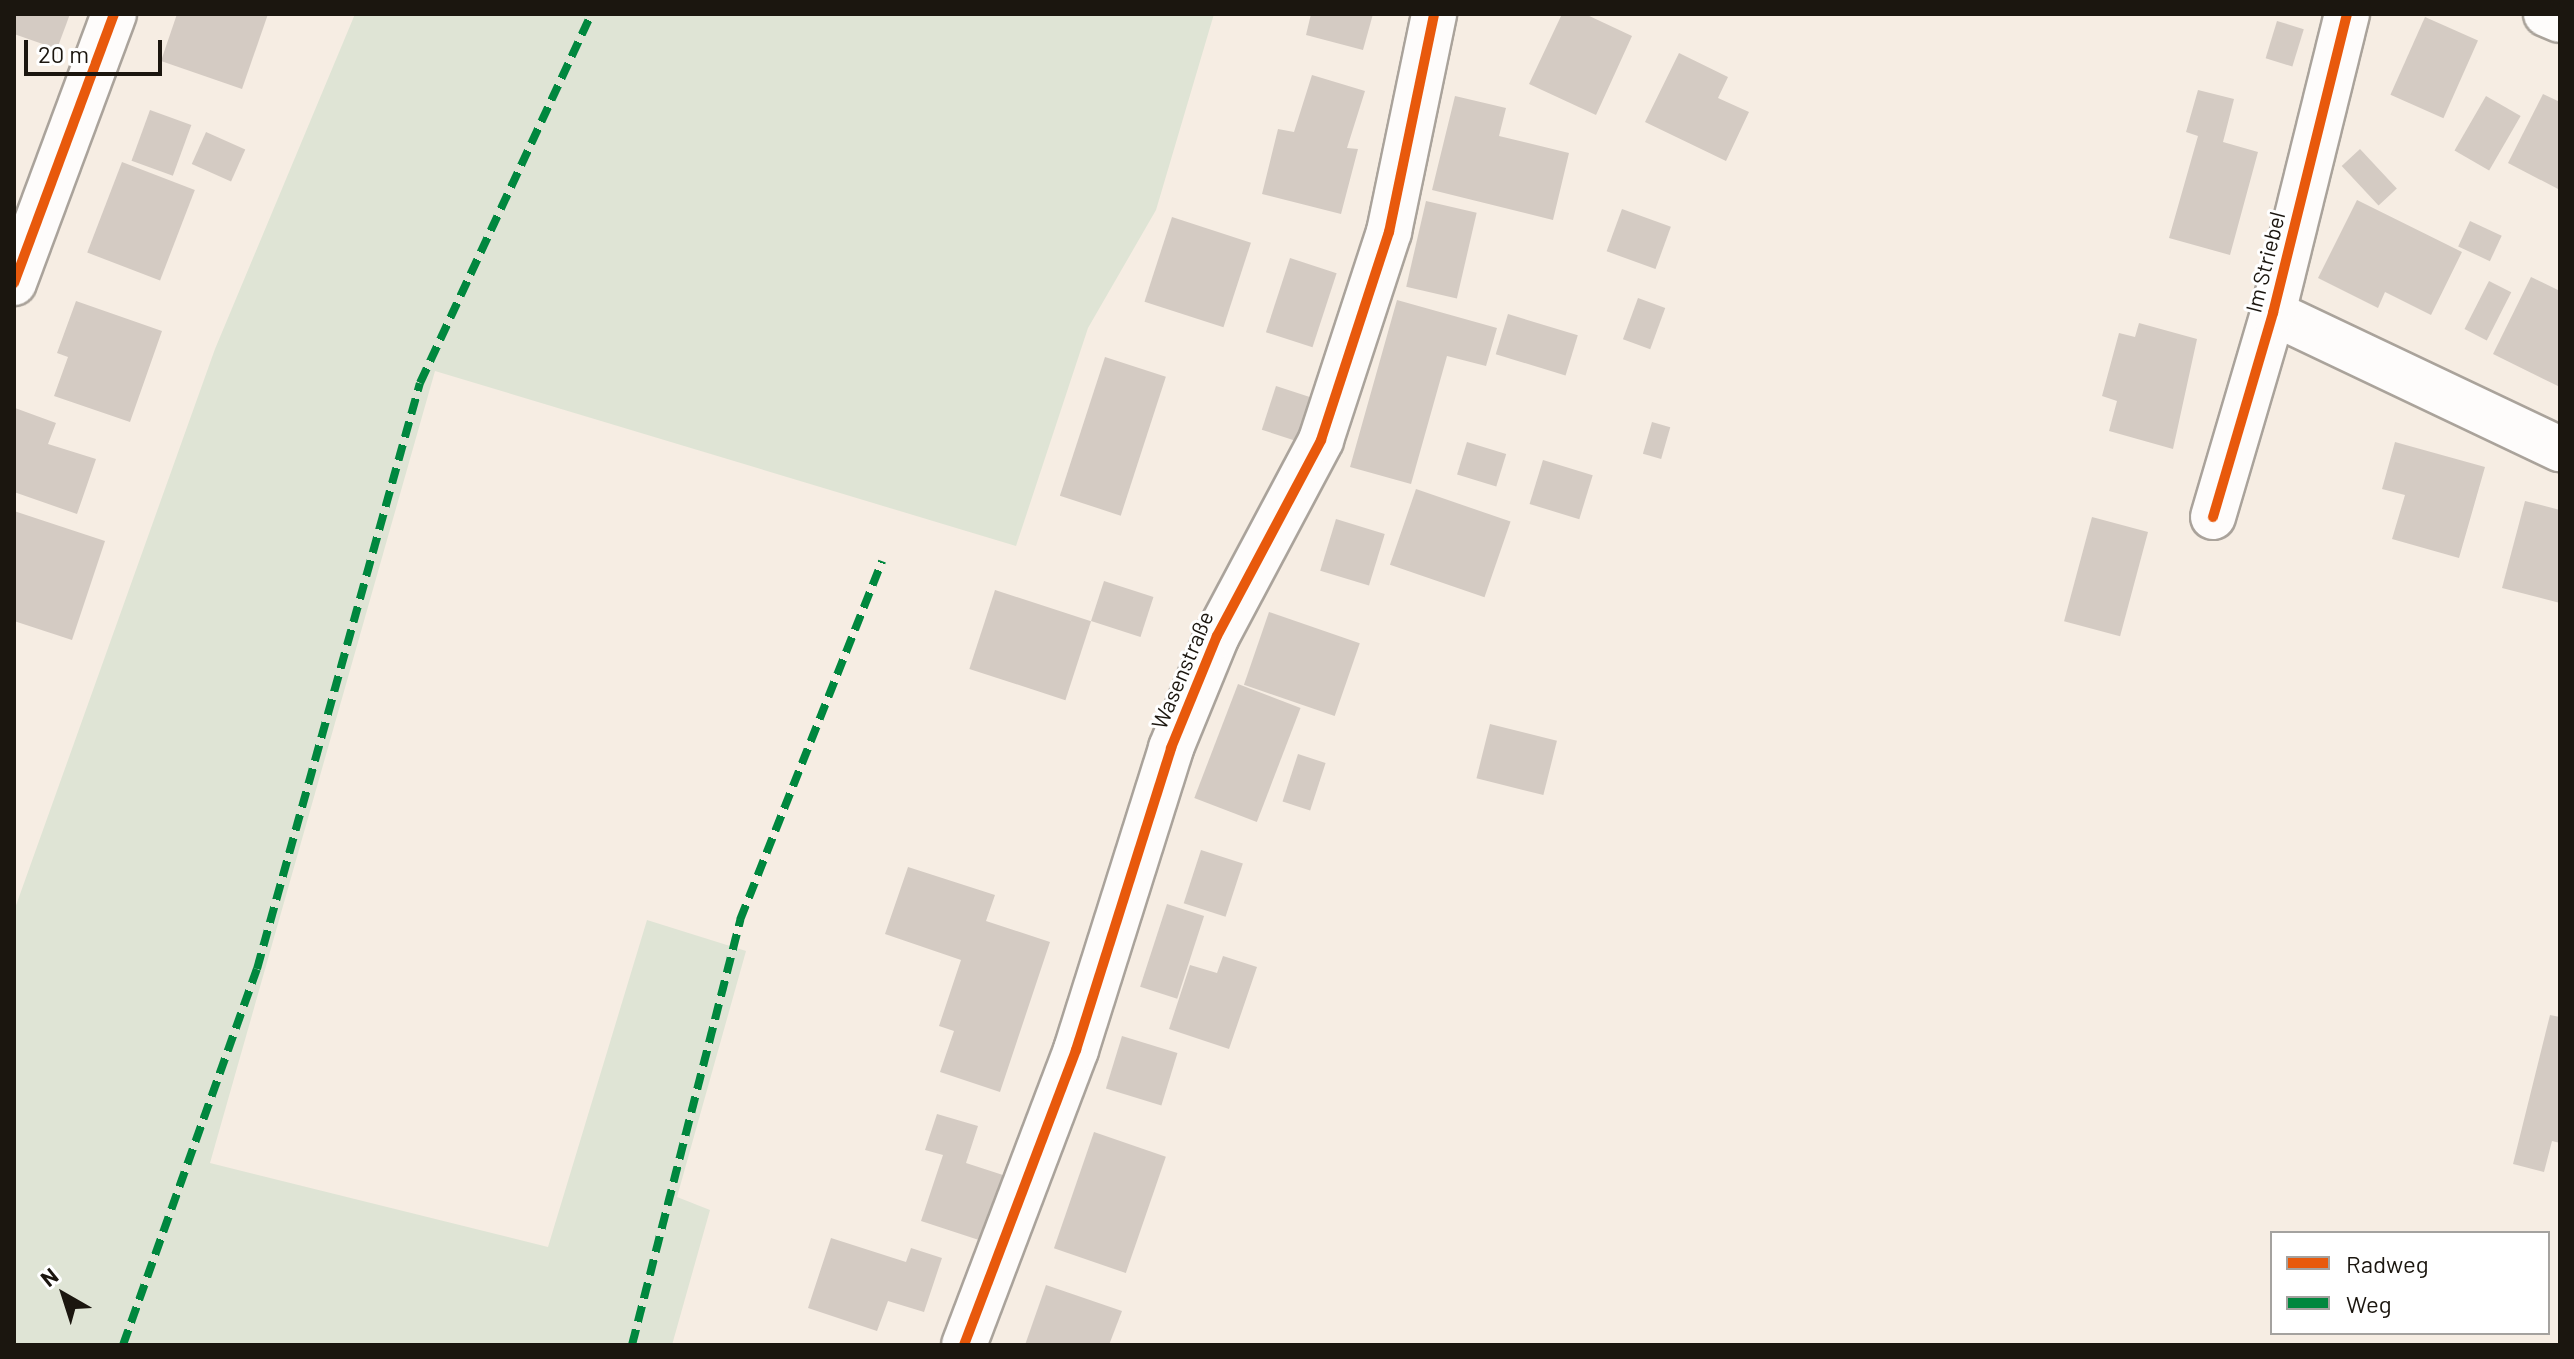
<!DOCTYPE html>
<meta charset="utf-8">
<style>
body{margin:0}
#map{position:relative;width:2574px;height:1359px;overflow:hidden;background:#f6ede3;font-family:Barlow,sans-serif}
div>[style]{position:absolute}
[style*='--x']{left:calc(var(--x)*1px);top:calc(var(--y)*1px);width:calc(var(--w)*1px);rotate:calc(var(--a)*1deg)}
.green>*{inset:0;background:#dfe4d5}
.building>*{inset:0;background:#d4cbc3;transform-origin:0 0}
.roads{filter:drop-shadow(2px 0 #aaa39b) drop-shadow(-2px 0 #aaa39b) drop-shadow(0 2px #aaa39b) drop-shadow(0 -2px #aaa39b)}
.minor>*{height:44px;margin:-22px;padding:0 22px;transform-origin:22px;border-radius:22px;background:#fefcfb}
.tertiary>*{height:44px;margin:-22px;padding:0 22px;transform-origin:22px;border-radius:22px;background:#fefcfb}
.quiet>*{height:8px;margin-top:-4px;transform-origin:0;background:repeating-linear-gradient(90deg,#00873e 0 16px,transparent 0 24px)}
.cycleway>*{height:10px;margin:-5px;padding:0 5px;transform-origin:5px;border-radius:5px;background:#e8590c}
span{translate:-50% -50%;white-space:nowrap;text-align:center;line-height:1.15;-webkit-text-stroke:6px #fff;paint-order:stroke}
.street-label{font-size:22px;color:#1b160f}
.frame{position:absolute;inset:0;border:16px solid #1b160f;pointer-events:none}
.legend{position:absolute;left:2270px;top:1231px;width:280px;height:104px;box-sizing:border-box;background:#fff;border:2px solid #a4a29f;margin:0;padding:10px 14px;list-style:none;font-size:24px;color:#1b160f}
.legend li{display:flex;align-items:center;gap:16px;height:40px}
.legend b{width:40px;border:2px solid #a4a29f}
.north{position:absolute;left:24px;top:1255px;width:80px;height:80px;-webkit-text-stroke:6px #fff;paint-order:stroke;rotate:321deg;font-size:22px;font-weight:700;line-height:32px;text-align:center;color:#1b160f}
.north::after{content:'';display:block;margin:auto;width:28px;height:36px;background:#1b160f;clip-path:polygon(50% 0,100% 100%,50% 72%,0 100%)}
.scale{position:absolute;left:24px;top:40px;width:138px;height:36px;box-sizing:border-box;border:4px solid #1b160f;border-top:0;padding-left:10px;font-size:24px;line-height:28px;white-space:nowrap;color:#1b160f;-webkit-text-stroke:6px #fff;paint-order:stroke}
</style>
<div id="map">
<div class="green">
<i style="clip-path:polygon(355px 14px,1214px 14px,1156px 210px,1088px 328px,1016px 546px,435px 371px,210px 1163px,548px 1247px,647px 920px,746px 951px,677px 1197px,710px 1210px,672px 1345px,14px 1345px,14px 911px,215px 349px)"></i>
</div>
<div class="building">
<i style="clip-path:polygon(14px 14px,70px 14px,57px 49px,14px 34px)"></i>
<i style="clip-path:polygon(177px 14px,268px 14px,242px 89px,161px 61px)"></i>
<i style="clip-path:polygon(1311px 14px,1373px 14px,1363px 50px,1306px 35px)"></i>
<i style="clip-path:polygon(1562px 14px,1585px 14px,1632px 36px,1596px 115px,1529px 84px)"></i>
<i style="left:2425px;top:17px;width:58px;height:85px;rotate:24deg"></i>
<i style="left:2277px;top:21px;width:28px;height:39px;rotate:17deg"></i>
<i style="clip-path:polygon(1679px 53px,1728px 77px,1718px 98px,1749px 112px,1726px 161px,1645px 122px)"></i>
<i style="clip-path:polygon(1312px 75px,1365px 91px,1347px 148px,1358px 149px,1341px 214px,1262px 194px,1278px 129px,1294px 132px)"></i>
<i style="clip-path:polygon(2198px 90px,2234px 99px,2223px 142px,2258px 152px,2230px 255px,2169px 238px,2198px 136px,2186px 132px)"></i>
<i style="clip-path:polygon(2543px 94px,2560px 102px,2560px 190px,2508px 163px)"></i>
<i style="clip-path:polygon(1455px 96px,1506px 108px,1499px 136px,1569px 153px,1553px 220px,1432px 190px)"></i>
<i style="left:2486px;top:96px;width:40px;height:63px;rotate:30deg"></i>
<i style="left:150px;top:110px;width:44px;height:54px;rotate:20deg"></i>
<i style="left:206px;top:132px;width:43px;height:35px;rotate:24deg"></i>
<i style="left:2360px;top:149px;width:54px;height:25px;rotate:47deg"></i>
<i style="left:122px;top:162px;width:78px;height:97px;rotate:21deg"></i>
<i style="clip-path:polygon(2357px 200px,2462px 252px,2431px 315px,2385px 292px,2378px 308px,2318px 278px)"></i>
<i style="left:1426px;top:201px;width:52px;height:88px;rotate:13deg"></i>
<i style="left:1622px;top:209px;width:52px;height:45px;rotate:20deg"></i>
<i style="left:1172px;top:217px;width:83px;height:89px;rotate:18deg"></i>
<i style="left:2470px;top:221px;width:35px;height:28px;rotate:25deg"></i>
<i style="left:1290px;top:258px;width:49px;height:78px;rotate:18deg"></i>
<i style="clip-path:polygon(2531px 277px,2560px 291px,2560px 387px,2493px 354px)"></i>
<i style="left:2489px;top:281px;width:25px;height:54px;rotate:27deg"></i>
<i style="left:1638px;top:298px;width:29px;height:44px;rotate:20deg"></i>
<i style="clip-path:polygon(1397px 300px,1497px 328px,1486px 366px,1447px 356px,1411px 484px,1350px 467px)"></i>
<i style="clip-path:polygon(76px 301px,162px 331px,130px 422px,54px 396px,68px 357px,57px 353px)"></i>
<i style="left:1508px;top:314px;width:73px;height:42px;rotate:17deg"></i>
<i style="clip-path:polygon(2139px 323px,2197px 339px,2173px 449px,2109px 431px,2117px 401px,2102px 396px,2119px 333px,2135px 337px)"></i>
<i style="left:1105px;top:357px;width:64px;height:146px;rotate:18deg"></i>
<i style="left:1276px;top:386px;width:46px;height:46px;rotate:18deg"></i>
<i style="clip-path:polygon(15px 408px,56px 423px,48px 444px,96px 459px,77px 514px,14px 492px)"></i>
<i style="left:1652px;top:422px;width:19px;height:33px;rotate:16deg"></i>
<i style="left:1467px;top:442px;width:41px;height:34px;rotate:17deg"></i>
<i style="clip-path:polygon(2395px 442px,2485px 467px,2459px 558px,2392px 539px,2405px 495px,2382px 489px)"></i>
<i style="left:1543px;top:460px;width:52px;height:46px;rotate:17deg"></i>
<i style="left:1416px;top:489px;width:100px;height:80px;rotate:19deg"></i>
<i style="clip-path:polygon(2525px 501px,2560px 510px,2560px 603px,2502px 588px)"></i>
<i style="clip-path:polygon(14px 511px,105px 541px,72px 640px,14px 621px)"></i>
<i style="left:2092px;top:517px;width:58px;height:108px;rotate:15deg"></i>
<i style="left:1336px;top:519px;width:51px;height:54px;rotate:17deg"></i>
<i style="left:1104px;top:581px;width:52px;height:42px;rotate:18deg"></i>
<i style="left:995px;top:590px;width:101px;height:83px;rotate:18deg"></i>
<i style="left:1269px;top:612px;width:96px;height:77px;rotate:19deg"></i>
<i style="left:1238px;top:684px;width:67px;height:122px;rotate:21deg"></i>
<i style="left:1490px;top:724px;width:69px;height:56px;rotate:14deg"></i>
<i style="left:1298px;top:754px;width:29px;height:50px;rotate:18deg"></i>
<i style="left:1201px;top:850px;width:44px;height:56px;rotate:18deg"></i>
<i style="clip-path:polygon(908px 867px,995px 895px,986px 921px,1050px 942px,1000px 1092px,940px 1072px,954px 1031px,939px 1026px,961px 960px,885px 934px)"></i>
<i style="left:1167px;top:904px;width:39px;height:87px;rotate:18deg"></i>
<i style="clip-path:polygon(1223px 956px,1257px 967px,1229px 1049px,1169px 1029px,1190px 965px,1217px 973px)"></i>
<i style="clip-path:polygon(2550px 1015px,2560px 1017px,2560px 1143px,2552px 1141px,2544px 1172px,2513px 1164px)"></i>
<i style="left:1122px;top:1036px;width:58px;height:55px;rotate:17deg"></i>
<i style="clip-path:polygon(937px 1114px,978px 1126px,966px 1163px,1006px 1176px,985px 1242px,921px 1221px,943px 1155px,925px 1150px)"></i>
<i style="left:1094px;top:1132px;width:76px;height:123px;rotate:19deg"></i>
<i style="clip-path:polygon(831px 1238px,906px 1262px,911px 1248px,942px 1258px,924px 1312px,888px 1301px,877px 1331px,808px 1308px)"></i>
<i style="clip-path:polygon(1046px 1285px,1122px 1311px,1109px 1345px,1025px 1345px)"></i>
</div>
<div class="roads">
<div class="minor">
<i style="--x:14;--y:283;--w:287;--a:-69.6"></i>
<i style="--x:2273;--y:313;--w:318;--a:25.4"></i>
<i style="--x:2213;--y:517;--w:213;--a:-73.6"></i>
<i style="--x:2273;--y:313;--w:308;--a:-76.1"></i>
<i style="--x:964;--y:1345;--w:316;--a:-69.2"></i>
<i style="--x:1076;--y:1050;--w:317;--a:-72.5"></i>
<i style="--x:1171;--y:748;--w:121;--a:-67.7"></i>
<i style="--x:1217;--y:636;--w:222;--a:-62"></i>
<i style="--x:1321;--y:440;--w:219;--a:-71.9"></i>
<i style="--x:1389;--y:232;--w:223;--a:-78.3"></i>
</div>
<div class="tertiary">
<i style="--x:2546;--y:14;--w:15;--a:23"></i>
</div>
</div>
<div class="quiet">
<i style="--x:123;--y:1345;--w:399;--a:-70.4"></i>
<i style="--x:257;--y:969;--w:608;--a:-74.46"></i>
<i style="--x:420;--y:383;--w:407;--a:-65.1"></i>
<i style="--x:632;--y:1345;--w:439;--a:-75.7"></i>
<i style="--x:740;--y:920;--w:386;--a:-68.4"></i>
</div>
<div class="cycleway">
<i style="--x:14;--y:283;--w:287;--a:-69.6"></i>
<i style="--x:2213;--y:517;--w:213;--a:-73.6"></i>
<i style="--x:2273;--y:313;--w:308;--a:-76.1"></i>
<i style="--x:964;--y:1345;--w:316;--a:-69.2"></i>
<i style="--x:1076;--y:1050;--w:317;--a:-72.5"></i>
<i style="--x:1171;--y:748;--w:121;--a:-67.7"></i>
<i style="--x:1217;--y:636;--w:222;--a:-62"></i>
<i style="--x:1321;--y:440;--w:219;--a:-71.9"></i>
<i style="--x:1389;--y:232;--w:223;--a:-78.3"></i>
</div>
<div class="street-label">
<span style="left:2265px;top:262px;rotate:-76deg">Im Striebel</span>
<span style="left:1182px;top:670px;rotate:-67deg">Wasenstraße</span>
</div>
<div class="frame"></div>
<ul class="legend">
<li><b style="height:10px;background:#e8590c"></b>Radweg</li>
<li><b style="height:10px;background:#00873e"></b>Weg</li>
</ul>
<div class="north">N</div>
<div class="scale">20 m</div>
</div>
